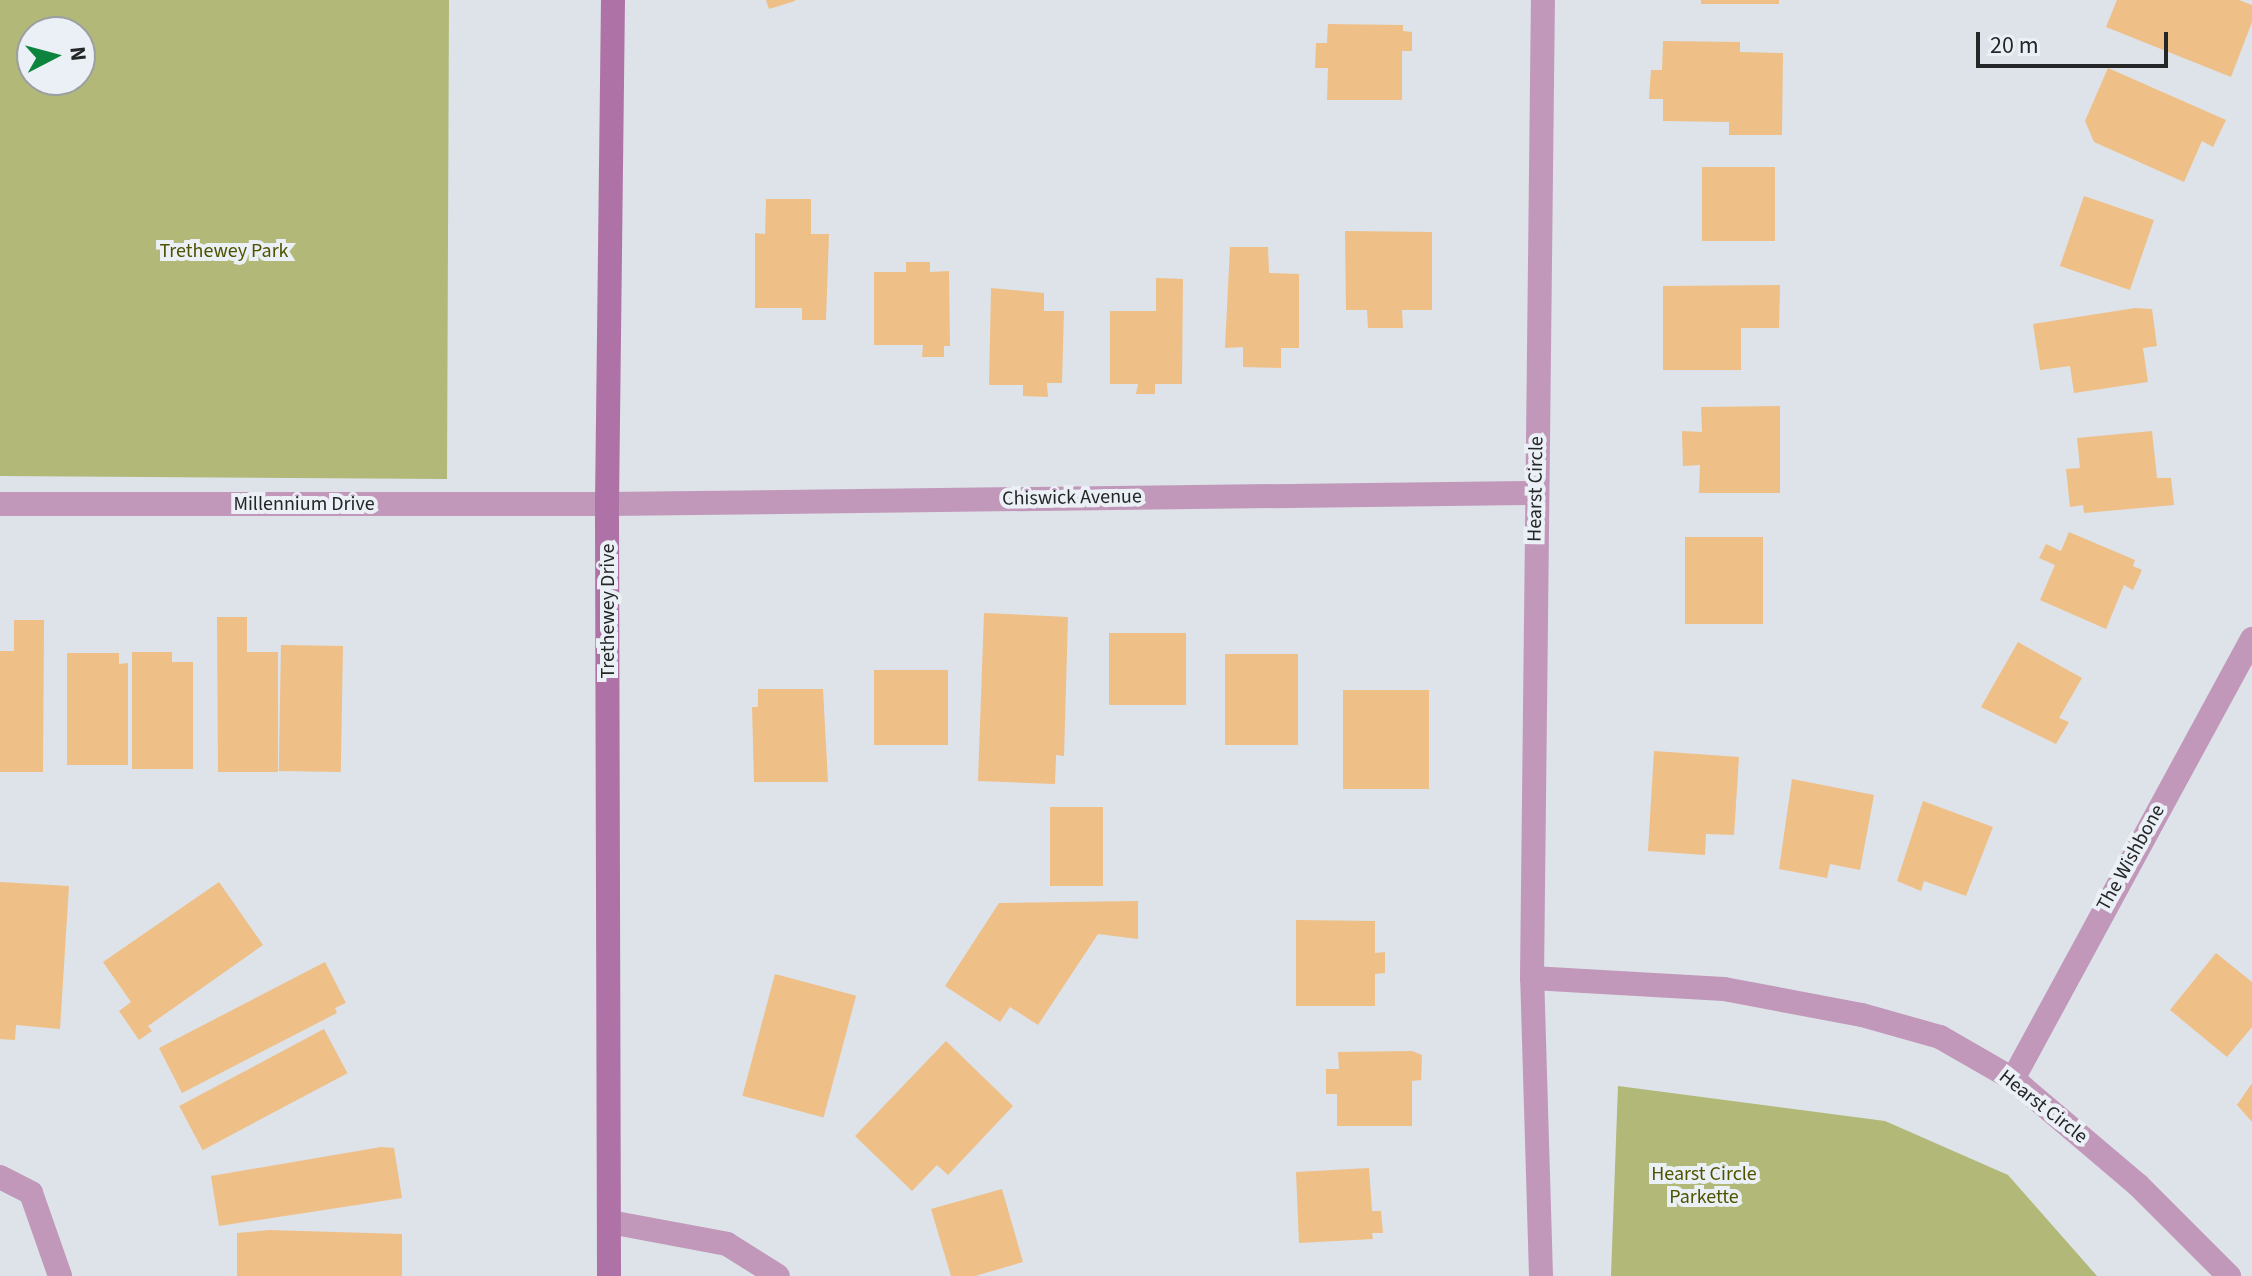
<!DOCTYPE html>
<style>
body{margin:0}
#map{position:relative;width:2252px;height:1276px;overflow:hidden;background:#dde3e8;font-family:"Source Sans 3",sans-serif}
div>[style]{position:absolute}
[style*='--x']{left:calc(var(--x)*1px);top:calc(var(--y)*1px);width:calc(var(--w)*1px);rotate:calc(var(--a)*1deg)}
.green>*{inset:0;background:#b1b878}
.building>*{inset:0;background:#efbf88;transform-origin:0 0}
.street>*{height:24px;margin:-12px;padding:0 12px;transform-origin:12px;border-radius:12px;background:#c198ba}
.secondary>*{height:24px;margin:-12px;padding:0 12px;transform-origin:12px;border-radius:12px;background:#ae72a6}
span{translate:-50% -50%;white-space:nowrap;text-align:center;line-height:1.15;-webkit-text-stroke:8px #eaf0f5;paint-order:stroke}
.park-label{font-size:20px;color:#4f5300}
.street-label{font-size:20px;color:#242628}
.north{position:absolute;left:16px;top:16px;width:80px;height:80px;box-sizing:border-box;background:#eaf0f5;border:2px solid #9b9fa3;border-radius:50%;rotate:84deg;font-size:22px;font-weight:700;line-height:32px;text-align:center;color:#242628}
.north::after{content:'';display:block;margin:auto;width:28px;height:36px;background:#0d843e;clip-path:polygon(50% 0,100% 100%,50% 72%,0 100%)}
.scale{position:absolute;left:1976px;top:32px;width:192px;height:36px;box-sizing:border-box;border:4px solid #242628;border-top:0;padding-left:10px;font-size:24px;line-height:28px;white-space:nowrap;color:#242628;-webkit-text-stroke:6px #eaf0f5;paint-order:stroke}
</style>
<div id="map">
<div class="green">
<i style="clip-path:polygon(evenodd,0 0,449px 0,447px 479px,0 476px,0 0,80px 32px,80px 80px,32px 80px,32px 32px,80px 32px)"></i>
<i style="clip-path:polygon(1618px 1086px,1885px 1121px,2008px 1175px,2097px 1276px,1611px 1276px)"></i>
</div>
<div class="building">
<i style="clip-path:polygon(766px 0,795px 0,795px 1px,769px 9px)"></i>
<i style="left:1701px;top:0;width:78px;height:4px"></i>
<i style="clip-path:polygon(2117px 0,2239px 0,2252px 5px,2252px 22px,2231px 77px,2106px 27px)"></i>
<i style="clip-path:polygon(1328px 24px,1403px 25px,1403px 31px,1412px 32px,1412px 51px,1402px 51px,1402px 100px,1327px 100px,1328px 68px,1315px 68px,1316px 43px,1327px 43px)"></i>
<i style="clip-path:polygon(1663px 41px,1740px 42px,1740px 52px,1783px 53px,1782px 135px,1729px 135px,1729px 122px,1663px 121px,1663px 99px,1649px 99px,1651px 70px,1662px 70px)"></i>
<i style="clip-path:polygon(2108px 68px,2226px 120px,2213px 147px,2202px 141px,2184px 182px,2094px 142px,2085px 121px)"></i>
<i style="left:1702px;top:167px;width:73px;height:74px"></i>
<i style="left:2084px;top:196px;width:74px;height:74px;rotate:19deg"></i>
<i style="clip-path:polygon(766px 199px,811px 199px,811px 234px,829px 234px,826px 320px,802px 320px,802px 308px,755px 308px,755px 233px,765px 234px)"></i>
<i style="clip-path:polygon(1345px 231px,1432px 232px,1432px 310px,1402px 310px,1403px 328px,1368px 328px,1367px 310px,1346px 310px)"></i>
<i style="clip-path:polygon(1230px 247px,1268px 247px,1269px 273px,1299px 274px,1299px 348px,1281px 348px,1281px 368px,1243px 367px,1243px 347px,1225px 348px)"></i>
<i style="clip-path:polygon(906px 262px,930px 262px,930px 272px,949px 271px,950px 346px,944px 346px,944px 357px,922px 357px,923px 345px,874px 345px,874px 272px,906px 272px)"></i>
<i style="clip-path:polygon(1156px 278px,1183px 279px,1182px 384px,1155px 384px,1155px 394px,1136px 394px,1138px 384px,1110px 384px,1110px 311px,1156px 311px)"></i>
<i style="clip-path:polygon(1780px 285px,1779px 328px,1741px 328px,1741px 370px,1663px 370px,1663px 286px)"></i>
<i style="clip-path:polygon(991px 288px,1044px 293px,1044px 311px,1064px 311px,1062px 383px,1047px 383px,1048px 397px,1023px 396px,1023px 385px,989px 385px)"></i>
<i style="clip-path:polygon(2135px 308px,2152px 309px,2157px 346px,2143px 348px,2148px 382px,2074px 393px,2070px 366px,2040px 370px,2033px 324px)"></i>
<i style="clip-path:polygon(1780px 406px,1780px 493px,1699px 493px,1700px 465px,1683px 466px,1682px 431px,1702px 432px,1701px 407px)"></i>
<i style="clip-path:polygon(2152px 431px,2157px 478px,2171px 478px,2174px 505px,2084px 513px,2083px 505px,2070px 507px,2066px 469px,2080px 468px,2077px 438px)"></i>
<i style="clip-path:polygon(2069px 532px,2135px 560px,2133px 566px,2142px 570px,2133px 590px,2124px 585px,2106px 629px,2040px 600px,2055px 565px,2039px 558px,2046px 544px,2061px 551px)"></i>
<i style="left:1685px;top:537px;width:78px;height:87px"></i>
<i style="clip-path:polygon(984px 613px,1068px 617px,1064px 756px,1056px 755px,1055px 784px,978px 781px)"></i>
<i style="clip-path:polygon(217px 617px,247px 617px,247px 652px,278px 652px,278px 772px,218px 772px)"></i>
<i style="clip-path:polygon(14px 620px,44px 620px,43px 772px,0 772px,0 651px,14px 651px)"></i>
<i style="left:1109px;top:633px;width:77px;height:72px"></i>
<i style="clip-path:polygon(2018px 642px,2082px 678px,2059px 718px,2069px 722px,2056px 744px,1981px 707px)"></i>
<i style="left:281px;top:645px;width:62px;height:126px;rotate:1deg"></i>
<i style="clip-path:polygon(132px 652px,172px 652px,172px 662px,193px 662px,193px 769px,132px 769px)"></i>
<i style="clip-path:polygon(67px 653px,119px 653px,119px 664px,128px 663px,128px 765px,67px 765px)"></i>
<i style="left:1225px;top:654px;width:73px;height:91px"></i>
<i style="left:874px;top:670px;width:74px;height:75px"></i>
<i style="clip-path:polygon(758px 689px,823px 689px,828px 782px,754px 782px,752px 707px,758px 707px)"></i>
<i style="left:1343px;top:690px;width:86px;height:99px"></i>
<i style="clip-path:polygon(1654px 751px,1739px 757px,1734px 835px,1706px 834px,1705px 855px,1648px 851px)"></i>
<i style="clip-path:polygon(1792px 779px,1874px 795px,1860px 870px,1830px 864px,1827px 878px,1779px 869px)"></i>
<i style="clip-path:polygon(1923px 801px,1993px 827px,1966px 896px,1924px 881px,1921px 891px,1897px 881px)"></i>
<i style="left:1050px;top:807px;width:53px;height:79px"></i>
<i style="clip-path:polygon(0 882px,69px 886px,60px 1029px,16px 1025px,15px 1040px,0 1039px)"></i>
<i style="clip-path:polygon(219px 882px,263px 945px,148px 1026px,152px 1031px,139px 1040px,119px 1011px,131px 1002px,103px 962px)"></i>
<i style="clip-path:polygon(1138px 901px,1138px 939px,1098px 934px,1038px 1025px,1010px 1007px,1000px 1022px,945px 986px,999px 903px)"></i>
<i style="clip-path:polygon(1296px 920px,1375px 921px,1375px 953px,1385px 952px,1385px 973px,1375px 974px,1375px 1006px,1296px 1006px)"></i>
<i style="clip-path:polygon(2216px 953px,2252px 982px,2252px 1027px,2227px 1057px,2170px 1010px)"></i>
<i style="clip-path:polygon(325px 962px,346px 1003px,335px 1008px,337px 1013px,182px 1093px,159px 1048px)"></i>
<i style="left:775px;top:974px;width:84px;height:126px;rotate:15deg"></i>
<i style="left:324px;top:1029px;width:50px;height:164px;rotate:62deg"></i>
<i style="clip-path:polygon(946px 1041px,1013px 1106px,948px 1175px,937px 1165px,912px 1191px,855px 1136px)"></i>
<i style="clip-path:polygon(1412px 1051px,1422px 1055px,1421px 1080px,1412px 1081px,1412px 1126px,1337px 1126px,1337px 1094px,1326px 1094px,1326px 1069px,1339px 1069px,1338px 1052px)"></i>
<i style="clip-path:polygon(2252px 1083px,2252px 1122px,2237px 1105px)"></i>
<i style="clip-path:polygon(381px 1147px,394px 1148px,402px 1198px,219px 1226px,211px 1176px)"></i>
<i style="clip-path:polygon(1369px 1168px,1372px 1211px,1381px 1211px,1383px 1233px,1372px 1233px,1373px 1239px,1299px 1243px,1296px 1172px)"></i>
<i style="clip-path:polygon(1002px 1189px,1023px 1262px,975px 1276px,951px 1276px,931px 1209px)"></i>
<i style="clip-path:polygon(269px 1230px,402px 1234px,402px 1276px,237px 1276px,237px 1233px)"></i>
</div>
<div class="street">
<i style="--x:0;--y:504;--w:607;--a:0"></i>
<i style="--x:607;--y:504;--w:929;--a:-0.68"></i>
<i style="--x:1532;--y:978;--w:192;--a:3.3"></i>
<i style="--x:1724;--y:989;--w:140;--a:10.7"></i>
<i style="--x:1862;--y:1015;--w:81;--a:15.8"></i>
<i style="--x:1940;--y:1037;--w:84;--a:29.9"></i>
<i style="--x:2013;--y:1079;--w:164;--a:40.3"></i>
<i style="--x:2138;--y:1185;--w:129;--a:45"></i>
<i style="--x:2013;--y:1079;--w:501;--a:-61.49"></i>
<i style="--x:0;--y:1177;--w:35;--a:27"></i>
<i style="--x:31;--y:1193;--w:88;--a:70.7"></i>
<i style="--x:610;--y:1222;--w:119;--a:10.6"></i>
<i style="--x:727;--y:1244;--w:60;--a:32.1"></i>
<i style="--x:1541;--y:1276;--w:298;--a:-91.7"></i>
<i style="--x:1532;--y:978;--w:978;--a:-89.36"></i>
</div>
<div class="secondary">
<i style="--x:609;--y:1276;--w:772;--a:-90.15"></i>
<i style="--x:607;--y:504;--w:504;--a:-89.32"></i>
</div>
<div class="park-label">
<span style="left:224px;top:251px">Trethewey Park</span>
<span style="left:1704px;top:1186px">Hearst Circle<br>Parkette</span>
</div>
<div class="street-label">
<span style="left:1536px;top:489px;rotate:-89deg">Hearst Circle</span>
<span style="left:1072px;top:498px;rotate:-1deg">Chiswick Avenue</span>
<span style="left:304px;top:504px">Millennium Drive</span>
<span style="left:608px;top:611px;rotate:-90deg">Trethewey Drive</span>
<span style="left:2131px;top:858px;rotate:-61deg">The Wishbone</span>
<span style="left:2043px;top:1107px;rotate:38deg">Hearst Circle</span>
</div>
<div class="north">N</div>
<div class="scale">20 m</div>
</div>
